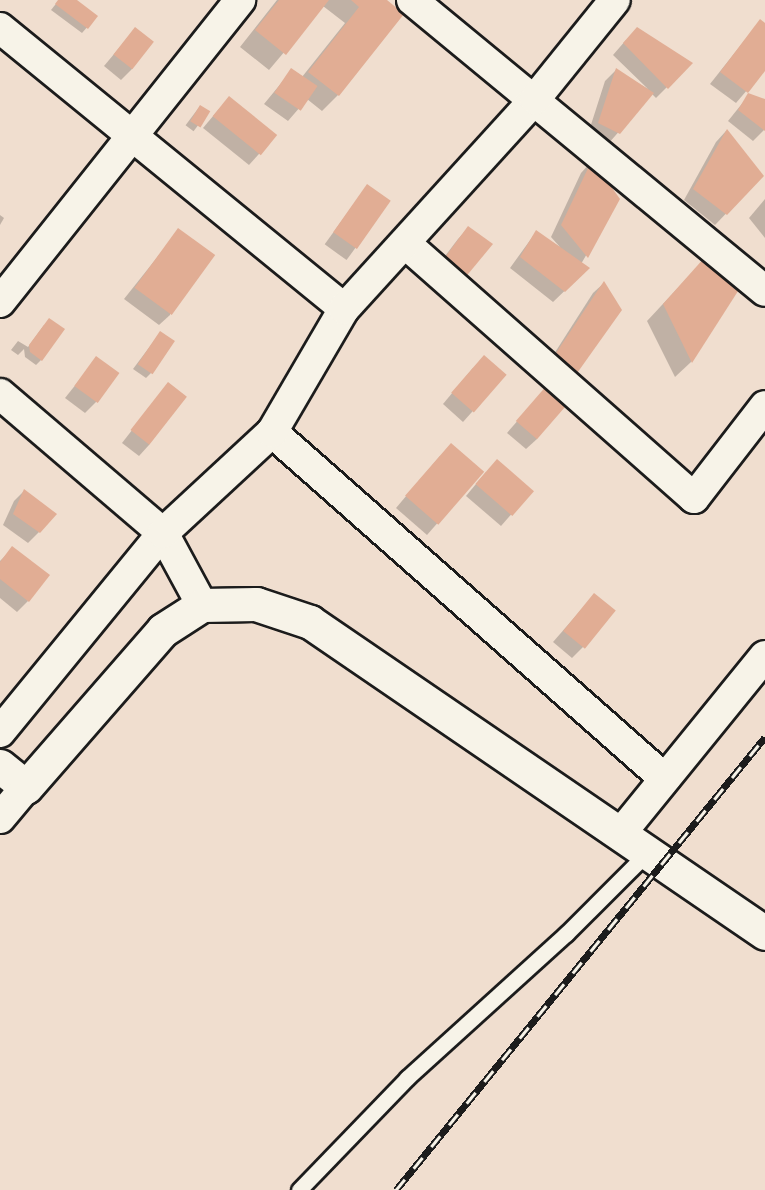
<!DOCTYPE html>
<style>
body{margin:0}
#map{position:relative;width:765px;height:1190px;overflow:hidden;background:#f0decf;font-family:Delius,sans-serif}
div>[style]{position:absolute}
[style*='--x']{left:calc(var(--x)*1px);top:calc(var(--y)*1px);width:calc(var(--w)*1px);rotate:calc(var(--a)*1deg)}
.shadow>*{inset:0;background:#0003;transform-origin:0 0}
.building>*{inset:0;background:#e1ad94;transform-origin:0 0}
.roads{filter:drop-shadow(2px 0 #1c1c1c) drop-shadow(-2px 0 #1c1c1c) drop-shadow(0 2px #1c1c1c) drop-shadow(0 -2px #1c1c1c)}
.service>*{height:15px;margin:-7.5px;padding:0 7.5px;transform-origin:7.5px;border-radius:7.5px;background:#f7f3e8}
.minor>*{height:30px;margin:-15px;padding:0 15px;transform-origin:15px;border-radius:15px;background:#f7f3e8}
.primary>*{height:33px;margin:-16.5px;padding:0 16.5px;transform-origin:16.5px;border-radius:16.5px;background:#f7f3e8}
.rail>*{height:7px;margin-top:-3.5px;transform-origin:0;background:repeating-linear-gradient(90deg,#f7f3e8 0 14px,#1c1c1c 0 28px);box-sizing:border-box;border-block:2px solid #1c1c1c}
span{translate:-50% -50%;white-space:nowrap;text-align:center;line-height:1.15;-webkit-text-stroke:5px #f7f3e8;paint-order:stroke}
</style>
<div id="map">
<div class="shadow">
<i style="clip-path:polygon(59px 0,75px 0,96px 17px,82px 33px,51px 10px)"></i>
<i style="clip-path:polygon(277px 0,384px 0,338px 95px,322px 111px,307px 99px,288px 121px,264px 104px,292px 70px,302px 77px,345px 23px,323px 6px,269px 70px,240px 47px)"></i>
<i style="clip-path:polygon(760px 21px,765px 25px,765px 69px,736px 103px,710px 84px)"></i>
<i style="clip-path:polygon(135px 29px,132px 69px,121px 80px,104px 66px)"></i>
<i style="clip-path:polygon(626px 40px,690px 64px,656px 98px,652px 94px,608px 144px,588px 134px,605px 81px,616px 70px,648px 89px,613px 55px)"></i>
<i style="clip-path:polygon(749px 95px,765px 101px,765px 129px,753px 141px,728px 121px)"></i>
<i style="left:200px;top:106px;width:10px;height:24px;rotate:37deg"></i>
<i style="clip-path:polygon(219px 109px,275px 136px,249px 165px,203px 128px)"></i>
<i style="clip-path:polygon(726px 131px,762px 176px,715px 225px,684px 200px,716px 142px)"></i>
<i style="clip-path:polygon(591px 162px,619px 199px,581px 264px,577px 279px,553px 302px,510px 268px,536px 232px,560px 247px,551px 237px,581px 173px)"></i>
<i style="left:367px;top:186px;width:27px;height:72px;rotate:36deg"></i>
<i style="clip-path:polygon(765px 199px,765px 238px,749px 218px)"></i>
<i style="clip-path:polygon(0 215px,4px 218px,0 225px)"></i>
<i style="clip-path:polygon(468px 228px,490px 244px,433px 272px,458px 239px)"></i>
<i style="clip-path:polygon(179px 230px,170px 315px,159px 325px,124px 299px)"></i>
<i style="clip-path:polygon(690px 275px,738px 289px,691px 362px,675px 377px,647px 321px)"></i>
<i style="clip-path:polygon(604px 283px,620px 310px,545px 368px,593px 293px)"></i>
<i style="clip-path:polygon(44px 325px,41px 360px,36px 365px,25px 357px,24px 349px,18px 355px,11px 350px,18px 341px,28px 347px)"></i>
<i style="clip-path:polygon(160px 333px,151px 373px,146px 378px,133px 369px)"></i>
<i style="clip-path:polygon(97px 358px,96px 402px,85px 413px,65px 398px)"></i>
<i style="clip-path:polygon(473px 368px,505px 375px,463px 422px,443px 404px)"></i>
<i style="clip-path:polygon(168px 384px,149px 445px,139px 456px,122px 443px)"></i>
<i style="clip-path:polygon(548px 386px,537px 439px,526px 449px,507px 433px)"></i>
<i style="clip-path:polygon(440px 456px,482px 472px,427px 535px,396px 508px)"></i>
<i style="clip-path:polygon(486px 472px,532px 491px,501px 526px,466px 496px)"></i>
<i style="clip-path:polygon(24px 491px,39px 532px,28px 543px,3px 525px,14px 501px)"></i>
<i style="clip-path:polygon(13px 548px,28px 601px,17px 612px,0 598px,0 561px)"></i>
<i style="clip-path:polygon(594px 595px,583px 647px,572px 658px,553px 642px)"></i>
</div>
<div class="building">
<i style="clip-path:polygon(58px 0,77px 0,98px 16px,88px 29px,55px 4px)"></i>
<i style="clip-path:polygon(279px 0,329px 0,286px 55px,255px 30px)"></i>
<i style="clip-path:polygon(351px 0,387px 0,404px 14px,339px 96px,308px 72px,359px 7px)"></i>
<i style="clip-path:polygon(760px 19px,765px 23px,765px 71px,748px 93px,720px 72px)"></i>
<i style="left:135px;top:27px;width:24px;height:35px;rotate:38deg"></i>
<i style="clip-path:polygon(637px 27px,693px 63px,668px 89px,623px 43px)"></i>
<i style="left:291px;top:68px;width:32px;height:30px;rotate:34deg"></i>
<i style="clip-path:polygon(616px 68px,654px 93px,620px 134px,598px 123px)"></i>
<i style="clip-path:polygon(748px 93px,765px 99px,765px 131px,738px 110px)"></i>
<i style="left:229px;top:96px;width:62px;height:26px;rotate:39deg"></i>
<i style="left:200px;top:105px;width:12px;height:19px;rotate:31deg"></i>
<i style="clip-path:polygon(727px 129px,764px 176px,727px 215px,693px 189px)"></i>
<i style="clip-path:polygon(592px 160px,620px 199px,588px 258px,561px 225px)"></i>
<i style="left:367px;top:184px;width:29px;height:59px;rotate:35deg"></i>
<i style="clip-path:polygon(468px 226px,493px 244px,464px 279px,443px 260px)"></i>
<i style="left:178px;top:228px;width:46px;height:74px;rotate:36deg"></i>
<i style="clip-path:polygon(536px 230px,590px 268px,565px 292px,520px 257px)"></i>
<i style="clip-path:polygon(705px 257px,740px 288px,692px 363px,663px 304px)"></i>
<i style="clip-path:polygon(604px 281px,622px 310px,575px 376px,554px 356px)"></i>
<i style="clip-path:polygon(49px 318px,65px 329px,42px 361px,30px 352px,29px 345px)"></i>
<i style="left:160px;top:331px;width:18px;height:40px;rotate:34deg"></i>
<i style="left:484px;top:355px;width:30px;height:50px;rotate:41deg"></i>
<i style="left:96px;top:356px;width:29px;height:37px;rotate:36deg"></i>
<i style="left:168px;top:382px;width:24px;height:61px;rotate:38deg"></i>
<i style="left:548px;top:384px;width:28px;height:49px;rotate:41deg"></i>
<i style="left:451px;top:443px;width:44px;height:70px;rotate:41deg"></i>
<i style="left:497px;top:459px;width:49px;height:33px;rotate:41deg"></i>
<i style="clip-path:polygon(24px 489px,57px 514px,40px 533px,13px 514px)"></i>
<i style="clip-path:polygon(12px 546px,50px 575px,29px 602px,0 579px,0 562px)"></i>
<i style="left:594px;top:593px;width:28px;height:49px;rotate:39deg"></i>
</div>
<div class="roads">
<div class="service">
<i style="--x:299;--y:1190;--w:156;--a:-46"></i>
<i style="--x:407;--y:1078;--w:215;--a:-42.2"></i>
<i style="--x:566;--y:934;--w:116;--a:-45"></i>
</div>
<div class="minor">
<i style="--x:412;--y:0;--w:457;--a:39.5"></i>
<i style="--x:0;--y:28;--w:444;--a:39.2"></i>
<i style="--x:406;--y:244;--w:384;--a:41.4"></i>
<i style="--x:694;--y:498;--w:116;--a:-52.3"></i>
<i style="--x:0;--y:302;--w:386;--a:-51.5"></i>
<i style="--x:0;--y:394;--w:214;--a:40.5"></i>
<i style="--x:163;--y:533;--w:82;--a:61.6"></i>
<i style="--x:272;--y:432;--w:524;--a:41.44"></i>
<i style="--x:0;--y:732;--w:257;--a:-50.7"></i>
<i style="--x:163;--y:533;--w:149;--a:-42.8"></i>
<i style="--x:272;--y:432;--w:143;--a:-59.7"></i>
<i style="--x:344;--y:309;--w:284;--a:-47.7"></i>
<i style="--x:535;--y:99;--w:127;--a:-51.1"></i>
<i style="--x:0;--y:818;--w:40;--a:-50"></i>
<i style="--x:621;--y:833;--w:228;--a:-50.9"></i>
</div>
<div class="primary">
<i style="--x:0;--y:766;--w:33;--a:39"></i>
<i style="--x:26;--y:787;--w:208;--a:-48.9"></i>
<i style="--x:163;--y:630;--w:46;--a:-32.7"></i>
<i style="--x:202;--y:605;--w:54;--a:-1.1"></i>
<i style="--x:256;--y:604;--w:57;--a:18.4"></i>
<i style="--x:310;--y:622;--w:551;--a:34.35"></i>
</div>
</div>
<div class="rail">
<i style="--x:396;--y:1190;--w:584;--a:-50.83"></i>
</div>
</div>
